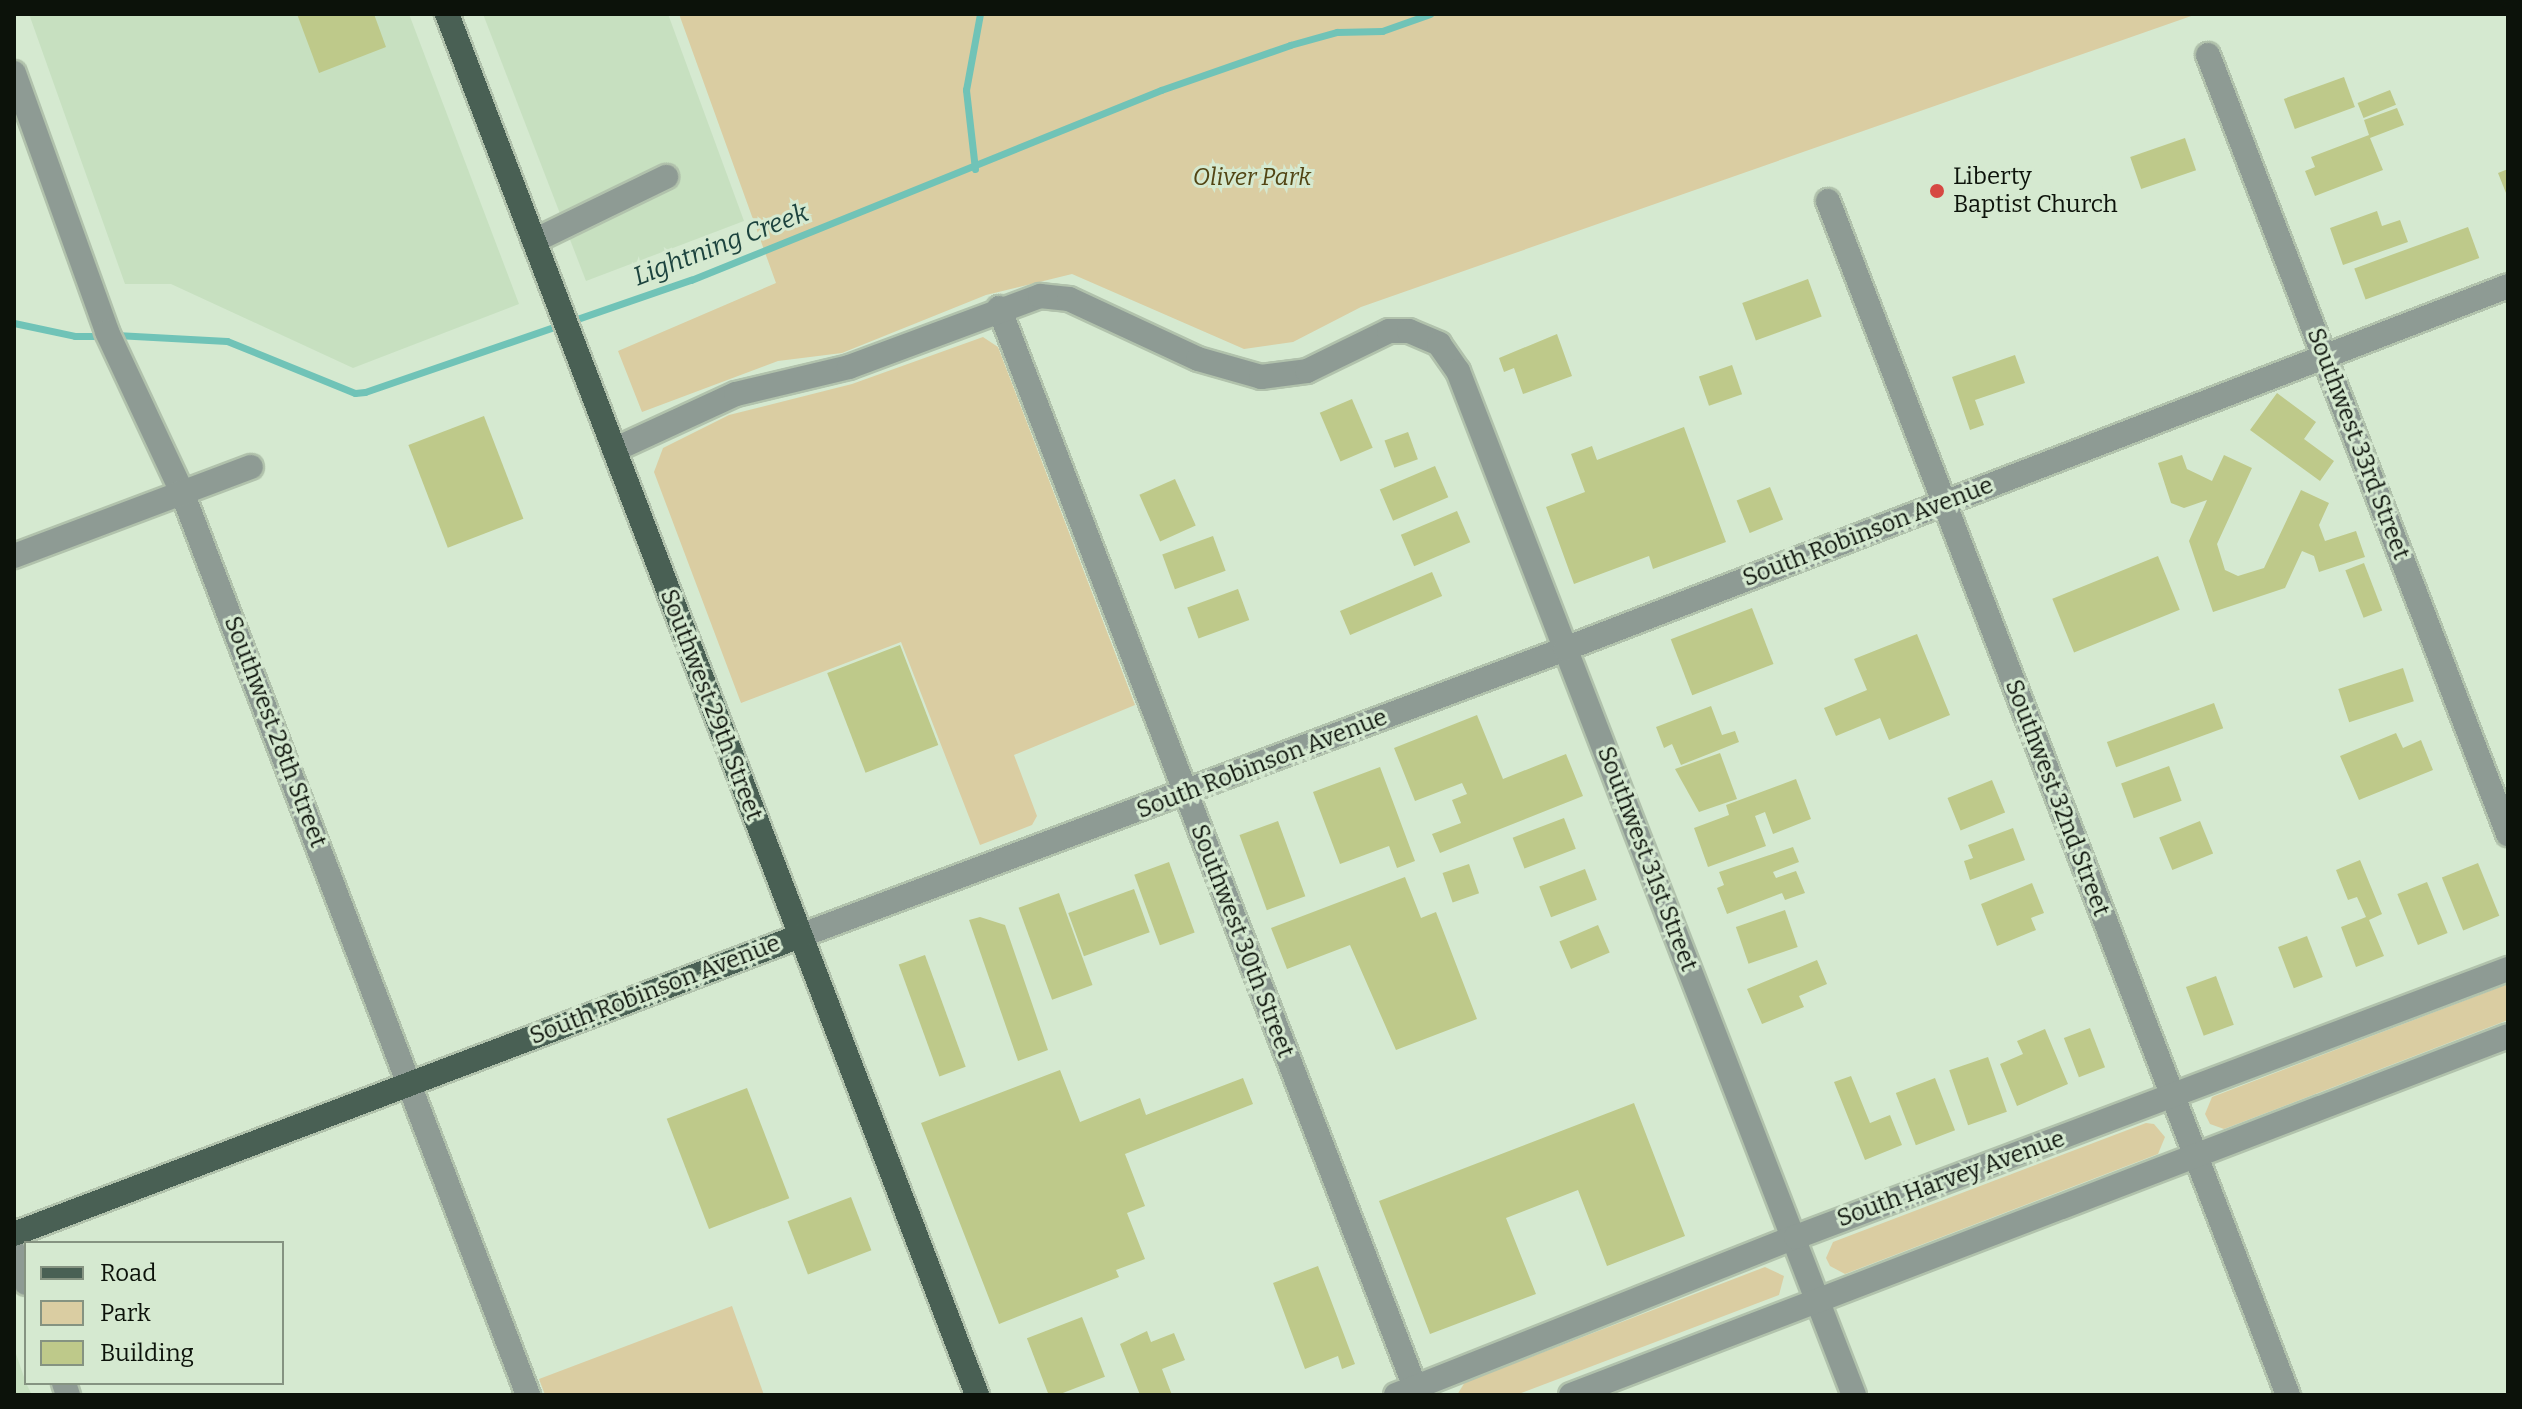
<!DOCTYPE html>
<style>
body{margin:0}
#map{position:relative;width:2522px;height:1409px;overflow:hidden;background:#d5e9d0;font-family:Bitter,serif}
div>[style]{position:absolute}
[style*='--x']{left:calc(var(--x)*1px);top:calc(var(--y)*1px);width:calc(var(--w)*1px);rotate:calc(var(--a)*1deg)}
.built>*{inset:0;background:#c7e0c0}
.green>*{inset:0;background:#dacda2}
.stream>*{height:7px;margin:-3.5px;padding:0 3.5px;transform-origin:3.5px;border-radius:3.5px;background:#70c3b7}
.building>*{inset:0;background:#bec98a;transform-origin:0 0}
.roads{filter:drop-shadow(2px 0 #b1c2ac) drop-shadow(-2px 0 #b1c2ac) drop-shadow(0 2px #b1c2ac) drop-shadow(0 -2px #b1c2ac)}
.minor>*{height:24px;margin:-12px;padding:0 12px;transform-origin:12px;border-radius:12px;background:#8e9b94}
.major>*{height:24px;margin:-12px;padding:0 12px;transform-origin:12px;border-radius:12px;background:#496054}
.dots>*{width:22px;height:22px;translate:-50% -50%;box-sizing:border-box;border:4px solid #d5e9d0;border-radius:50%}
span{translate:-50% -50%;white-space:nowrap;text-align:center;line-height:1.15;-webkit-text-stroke:6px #d5e9d0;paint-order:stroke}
.poi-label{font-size:24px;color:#0c120a}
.left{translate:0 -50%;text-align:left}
.park-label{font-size:24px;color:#524514;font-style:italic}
.street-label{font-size:24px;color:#0c120a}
.water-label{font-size:26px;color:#1c433e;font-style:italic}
.frame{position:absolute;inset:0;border:16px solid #0c120a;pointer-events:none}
.legend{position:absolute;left:24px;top:1241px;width:260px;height:144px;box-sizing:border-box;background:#d5e9d0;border:2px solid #859381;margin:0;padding:10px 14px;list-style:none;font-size:24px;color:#0c120a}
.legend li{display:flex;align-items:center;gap:16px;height:40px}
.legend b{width:40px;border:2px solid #859381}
</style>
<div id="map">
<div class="built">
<i style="clip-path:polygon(29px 14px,409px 14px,519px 304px,353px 368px,171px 284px,125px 284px)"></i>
<i style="clip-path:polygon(483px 14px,668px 14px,744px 221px,586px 281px)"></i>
<i style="clip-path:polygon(14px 1348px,26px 1383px,32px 1395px,14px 1395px)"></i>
</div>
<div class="green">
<i style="clip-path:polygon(679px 14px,2197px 14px,1361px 307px,1293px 342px,1244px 349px,1072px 274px,986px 295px,842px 353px,778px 361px,642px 412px,618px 351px,776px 283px)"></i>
<i style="clip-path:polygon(983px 337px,998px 347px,1135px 705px,1014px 755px,1037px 816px,1032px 825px,980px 845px,901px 642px,741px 703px,654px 472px,663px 448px,729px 415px,852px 384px)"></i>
<i style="clip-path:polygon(2508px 984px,2508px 1020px,2224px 1129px,2210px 1124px,2205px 1114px,2212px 1097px)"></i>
<i style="clip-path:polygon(2146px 1123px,2154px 1124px,2165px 1137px,2158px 1154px,1845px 1274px,1830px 1266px,1826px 1258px,1833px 1242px)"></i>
<i style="clip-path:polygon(1765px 1267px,1784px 1276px,1779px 1295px,1516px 1395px,1457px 1395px,1465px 1382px)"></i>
<i style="clip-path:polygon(732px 1306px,764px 1395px,545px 1395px,539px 1379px)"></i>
</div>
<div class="stream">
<i style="--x:975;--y:169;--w:80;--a:-96.5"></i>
<i style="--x:966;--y:90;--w:77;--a:-79.6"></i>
<i style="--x:14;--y:323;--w:62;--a:12"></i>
<i style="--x:75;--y:336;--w:28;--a:0"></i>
<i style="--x:116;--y:335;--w:111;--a:3.1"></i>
<i style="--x:227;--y:341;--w:138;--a:22.1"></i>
<i style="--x:355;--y:393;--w:10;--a:-6"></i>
<i style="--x:365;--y:392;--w:345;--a:-19"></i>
<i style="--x:691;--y:280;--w:507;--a:-22.01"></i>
<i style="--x:1161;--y:90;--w:137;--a:-19.2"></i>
<i style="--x:1290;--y:45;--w:49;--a:-15.5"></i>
<i style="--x:1337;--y:32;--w:45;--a:-1.3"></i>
<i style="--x:1382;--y:31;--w:51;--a:-19.5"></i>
</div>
<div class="building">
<i style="clip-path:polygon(297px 14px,374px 14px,386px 47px,319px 73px)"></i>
<i style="left:2344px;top:77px;width:32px;height:64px;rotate:70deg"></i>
<i style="left:2390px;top:90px;width:16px;height:35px;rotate:68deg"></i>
<i style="clip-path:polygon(2397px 108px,2404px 125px,2370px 138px,2383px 170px,2315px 196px,2305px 171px,2315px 167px,2311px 157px,2369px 135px,2364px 120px)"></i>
<i style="left:2185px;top:138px;width:34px;height:58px;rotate:71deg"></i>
<i style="clip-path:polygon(2508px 169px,2508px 198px,2498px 173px)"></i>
<i style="clip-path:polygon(2377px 211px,2382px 226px,2400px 220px,2408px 242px,2343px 265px,2330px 228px)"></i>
<i style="left:2468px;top:227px;width:33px;height:121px;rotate:70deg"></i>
<i style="left:1808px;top:279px;width:40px;height:70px;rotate:70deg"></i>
<i style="clip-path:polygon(1557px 334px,1572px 376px,1523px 394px,1514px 368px,1504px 372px,1499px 358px)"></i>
<i style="clip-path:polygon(2015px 355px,2025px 383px,1975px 400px,1984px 425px,1970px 430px,1952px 377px)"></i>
<i style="left:1732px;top:365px;width:31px;height:35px;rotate:71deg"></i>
<i style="clip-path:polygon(2277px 393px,2316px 422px,2304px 439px,2334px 461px,2320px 481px,2250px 430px)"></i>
<i style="left:1352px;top:399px;width:53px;height:35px;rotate:67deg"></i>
<i style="left:484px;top:416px;width:110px;height:81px;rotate:69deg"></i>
<i style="clip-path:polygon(1684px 427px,1726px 542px,1653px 569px,1649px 556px,1574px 584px,1546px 507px,1585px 492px,1571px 454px,1592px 446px,1597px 460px)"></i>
<i style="left:1408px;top:432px;width:29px;height:25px;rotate:70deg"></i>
<i style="clip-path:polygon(2182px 455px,2187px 469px,2212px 481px,2224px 455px,2252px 468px,2217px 544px,2225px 570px,2238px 576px,2264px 568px,2301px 490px,2329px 503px,2319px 525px,2325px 541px,2356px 531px,2365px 557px,2319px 572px,2314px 556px,2302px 551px,2285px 588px,2213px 612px,2189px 541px,2207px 500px,2184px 508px,2171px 503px,2158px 463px)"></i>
<i style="left:1435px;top:466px;width:34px;height:60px;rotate:67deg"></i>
<i style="left:1175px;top:479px;width:51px;height:39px;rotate:66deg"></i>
<i style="left:1770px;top:487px;width:35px;height:36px;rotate:68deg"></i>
<i style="left:1457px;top:511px;width:34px;height:61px;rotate:67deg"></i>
<i style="left:1213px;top:536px;width:37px;height:54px;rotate:70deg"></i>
<i style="left:2158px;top:556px;width:58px;height:114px;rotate:68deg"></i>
<i style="left:2364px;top:563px;width:51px;height:20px;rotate:69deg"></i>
<i style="left:1432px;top:572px;width:26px;height:100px;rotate:67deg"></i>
<i style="left:1238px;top:589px;width:33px;height:54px;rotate:70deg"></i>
<i style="left:1752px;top:608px;width:60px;height:87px;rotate:69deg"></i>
<i style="clip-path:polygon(1917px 634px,1950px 715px,1889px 740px,1880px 718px,1836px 736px,1824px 708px,1867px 690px,1854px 659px)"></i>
<i style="left:900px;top:645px;width:107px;height:78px;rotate:69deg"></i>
<i style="left:2403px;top:668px;width:35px;height:68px;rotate:72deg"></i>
<i style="left:2214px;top:703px;width:27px;height:114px;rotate:70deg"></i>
<i style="clip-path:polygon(1711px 706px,1722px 735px,1735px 731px,1739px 742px,1681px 765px,1672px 744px,1664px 748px,1656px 727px)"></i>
<i style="clip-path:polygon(1477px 715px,1503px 779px,1566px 754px,1583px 796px,1440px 853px,1432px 834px,1461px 823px,1452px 800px,1467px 794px,1462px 783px,1415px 801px,1394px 748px)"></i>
<i style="clip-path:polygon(2396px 733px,2403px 748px,2421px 740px,2433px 770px,2359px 800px,2340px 756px)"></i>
<i style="clip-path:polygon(1720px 753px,1737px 799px,1699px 812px,1675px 769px)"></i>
<i style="left:2169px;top:766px;width:37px;height:51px;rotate:70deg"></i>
<i style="clip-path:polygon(1380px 767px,1415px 861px,1397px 868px,1389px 846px,1340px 864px,1313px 792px)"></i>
<i style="clip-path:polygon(1796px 779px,1811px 819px,1773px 834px,1765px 812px,1755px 816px,1766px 846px,1708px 867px,1694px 828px,1729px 815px,1726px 805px)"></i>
<i style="left:1992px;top:780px;width:35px;height:48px;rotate:68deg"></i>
<i style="left:1564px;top:818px;width:33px;height:55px;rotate:69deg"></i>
<i style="left:1278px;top:821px;width:80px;height:41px;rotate:70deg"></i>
<i style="left:2200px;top:821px;width:35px;height:44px;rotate:68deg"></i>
<i style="clip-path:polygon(2013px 828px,2025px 860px,1970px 880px,1964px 861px,1973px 858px,1968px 845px)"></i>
<i style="clip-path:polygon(1793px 847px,1799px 862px,1773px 872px,1776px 878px,1796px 871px,1805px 893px,1785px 900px,1782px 893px,1727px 914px,1717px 888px,1724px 885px,1719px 872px)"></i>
<i style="clip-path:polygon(2360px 860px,2382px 914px,2369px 920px,2384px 956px,2356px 967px,2341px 927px,2366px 917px,2357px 897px,2348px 900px,2336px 870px)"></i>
<i style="left:1169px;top:862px;width:75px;height:37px;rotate:70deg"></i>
<i style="left:2478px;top:863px;width:57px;height:39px;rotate:68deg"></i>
<i style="left:1469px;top:864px;width:31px;height:28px;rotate:71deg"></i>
<i style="left:1585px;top:869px;width:33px;height:49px;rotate:69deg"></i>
<i style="clip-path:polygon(1405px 877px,1421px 918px,1436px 912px,1477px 1019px,1396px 1050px,1350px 945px,1287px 969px,1271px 928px)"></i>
<i style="left:2427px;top:882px;width:55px;height:32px;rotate:68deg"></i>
<i style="clip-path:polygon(2032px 883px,2044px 913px,2031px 918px,2036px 930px,1997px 946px,1981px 904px)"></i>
<i style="left:1134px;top:889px;width:46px;height:70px;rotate:70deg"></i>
<i style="left:1059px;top:893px;width:98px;height:43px;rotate:70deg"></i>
<i style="left:1785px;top:910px;width:39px;height:52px;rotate:71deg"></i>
<i style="clip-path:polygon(980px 917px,1005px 925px,1048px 1050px,1018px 1061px,969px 920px)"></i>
<i style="left:1598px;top:925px;width:30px;height:42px;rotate:67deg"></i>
<i style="left:2307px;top:936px;width:44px;height:31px;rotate:69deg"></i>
<i style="left:925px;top:955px;width:119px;height:28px;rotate:70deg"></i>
<i style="clip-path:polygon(1817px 960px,1827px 984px,1799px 996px,1804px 1007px,1762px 1024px,1747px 989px)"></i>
<i style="left:2216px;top:976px;width:52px;height:32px;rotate:70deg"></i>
<i style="left:2090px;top:1028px;width:42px;height:28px;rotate:69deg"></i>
<i style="clip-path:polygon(2045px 1029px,2068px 1084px,2017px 1106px,2000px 1064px,2023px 1054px,2017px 1041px)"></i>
<i style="left:1988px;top:1057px;width:58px;height:41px;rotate:71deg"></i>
<i style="clip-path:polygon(1060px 1070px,1080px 1122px,1140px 1098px,1146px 1115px,1243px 1078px,1253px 1104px,1125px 1154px,1145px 1206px,1127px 1213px,1145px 1259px,1116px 1270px,1119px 1277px,999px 1324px,921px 1123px)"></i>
<i style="clip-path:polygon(1851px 1076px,1870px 1123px,1890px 1115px,1902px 1145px,1865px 1160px,1834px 1082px)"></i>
<i style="left:1935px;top:1078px;width:56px;height:42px;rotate:69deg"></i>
<i style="left:747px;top:1088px;width:118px;height:86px;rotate:69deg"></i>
<i style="clip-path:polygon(1634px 1103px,1685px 1236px,1607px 1266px,1578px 1190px,1506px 1218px,1536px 1294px,1430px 1334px,1379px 1201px)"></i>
<i style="left:851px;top:1197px;width:57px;height:68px;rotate:69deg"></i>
<i style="clip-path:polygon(1318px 1266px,1355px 1364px,1342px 1369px,1338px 1356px,1305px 1369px,1273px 1283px)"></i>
<i style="left:1082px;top:1317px;width:64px;height:59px;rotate:69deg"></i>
<i style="clip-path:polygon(1147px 1331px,1151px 1342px,1174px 1333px,1185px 1360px,1162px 1369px,1172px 1395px,1140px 1395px,1120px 1344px)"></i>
</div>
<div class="roads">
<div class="minor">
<i style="--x:2208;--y:55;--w:835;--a:68.94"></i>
<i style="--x:14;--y:73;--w:275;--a:70.2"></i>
<i style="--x:107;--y:332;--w:177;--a:64.9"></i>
<i style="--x:182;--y:492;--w:967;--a:69.03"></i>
<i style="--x:1828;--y:201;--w:1280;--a:68.93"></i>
<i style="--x:534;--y:241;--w:147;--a:-25.9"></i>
<i style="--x:999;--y:308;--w:1165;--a:68.92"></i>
<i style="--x:614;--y:450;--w:134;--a:-24.7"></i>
<i style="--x:736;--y:394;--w:116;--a:-13.4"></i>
<i style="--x:849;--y:367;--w:204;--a:-20.4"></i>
<i style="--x:1040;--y:296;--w:29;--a:6"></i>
<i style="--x:1069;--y:299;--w:142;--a:24.9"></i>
<i style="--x:1198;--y:359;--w:66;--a:15.9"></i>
<i style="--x:1261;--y:377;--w:46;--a:-7.4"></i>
<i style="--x:1307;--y:371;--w:91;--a:-26"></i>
<i style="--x:1389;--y:331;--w:20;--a:0"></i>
<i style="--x:1409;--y:331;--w:33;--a:23"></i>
<i style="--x:1439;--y:344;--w:33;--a:55"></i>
<i style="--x:1458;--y:371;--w:1098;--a:68.86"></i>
<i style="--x:14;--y:556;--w:253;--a:-20.6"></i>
<i style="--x:800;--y:936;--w:817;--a:-20.56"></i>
<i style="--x:1565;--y:649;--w:1010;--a:-21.05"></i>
<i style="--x:14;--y:1252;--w:33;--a:69"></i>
<i style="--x:64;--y:1383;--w:13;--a:72"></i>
<i style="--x:1396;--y:1395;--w:430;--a:-21.6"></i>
<i style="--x:1796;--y:1237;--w:761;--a:-20.63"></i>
<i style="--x:1571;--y:1395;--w:1003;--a:-20.96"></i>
</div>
<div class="major">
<i style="--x:447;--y:14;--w:1479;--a:69"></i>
<i style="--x:14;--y:1234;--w:841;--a:-20.76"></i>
</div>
</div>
<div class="dots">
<i style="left:1937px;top:191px;background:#d64842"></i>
</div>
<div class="poi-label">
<span class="left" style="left:1953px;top:191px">Liberty<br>Baptist Church</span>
</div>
<div class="park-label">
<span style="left:1252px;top:178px">Oliver Park</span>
</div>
<div class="street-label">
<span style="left:2358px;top:444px;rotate:69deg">Southwest 33rd Street</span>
<span style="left:1868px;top:532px;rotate:-21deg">South Robinson Avenue</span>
<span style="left:711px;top:705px;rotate:69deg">Southwest 29th Street</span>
<span style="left:275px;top:732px;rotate:69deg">Southwest 28th Street</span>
<span style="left:1262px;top:764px;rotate:-21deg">South Robinson Avenue</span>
<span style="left:2057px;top:798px;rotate:69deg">Southwest 32nd Street</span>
<span style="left:1647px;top:859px;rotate:69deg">Southwest 31st Street</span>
<span style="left:1242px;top:941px;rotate:69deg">Southwest 30th Street</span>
<span style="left:655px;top:990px;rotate:-21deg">South Robinson Avenue</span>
<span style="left:1951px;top:1179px;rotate:-20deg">South Harvey Avenue</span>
</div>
<div class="water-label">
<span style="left:721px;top:245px;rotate:-21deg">Lightning Creek</span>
</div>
<div class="frame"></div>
<ul class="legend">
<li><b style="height:10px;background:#496054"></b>Road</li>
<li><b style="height:22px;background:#dacda2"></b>Park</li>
<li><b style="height:22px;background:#bec98a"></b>Building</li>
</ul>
</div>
